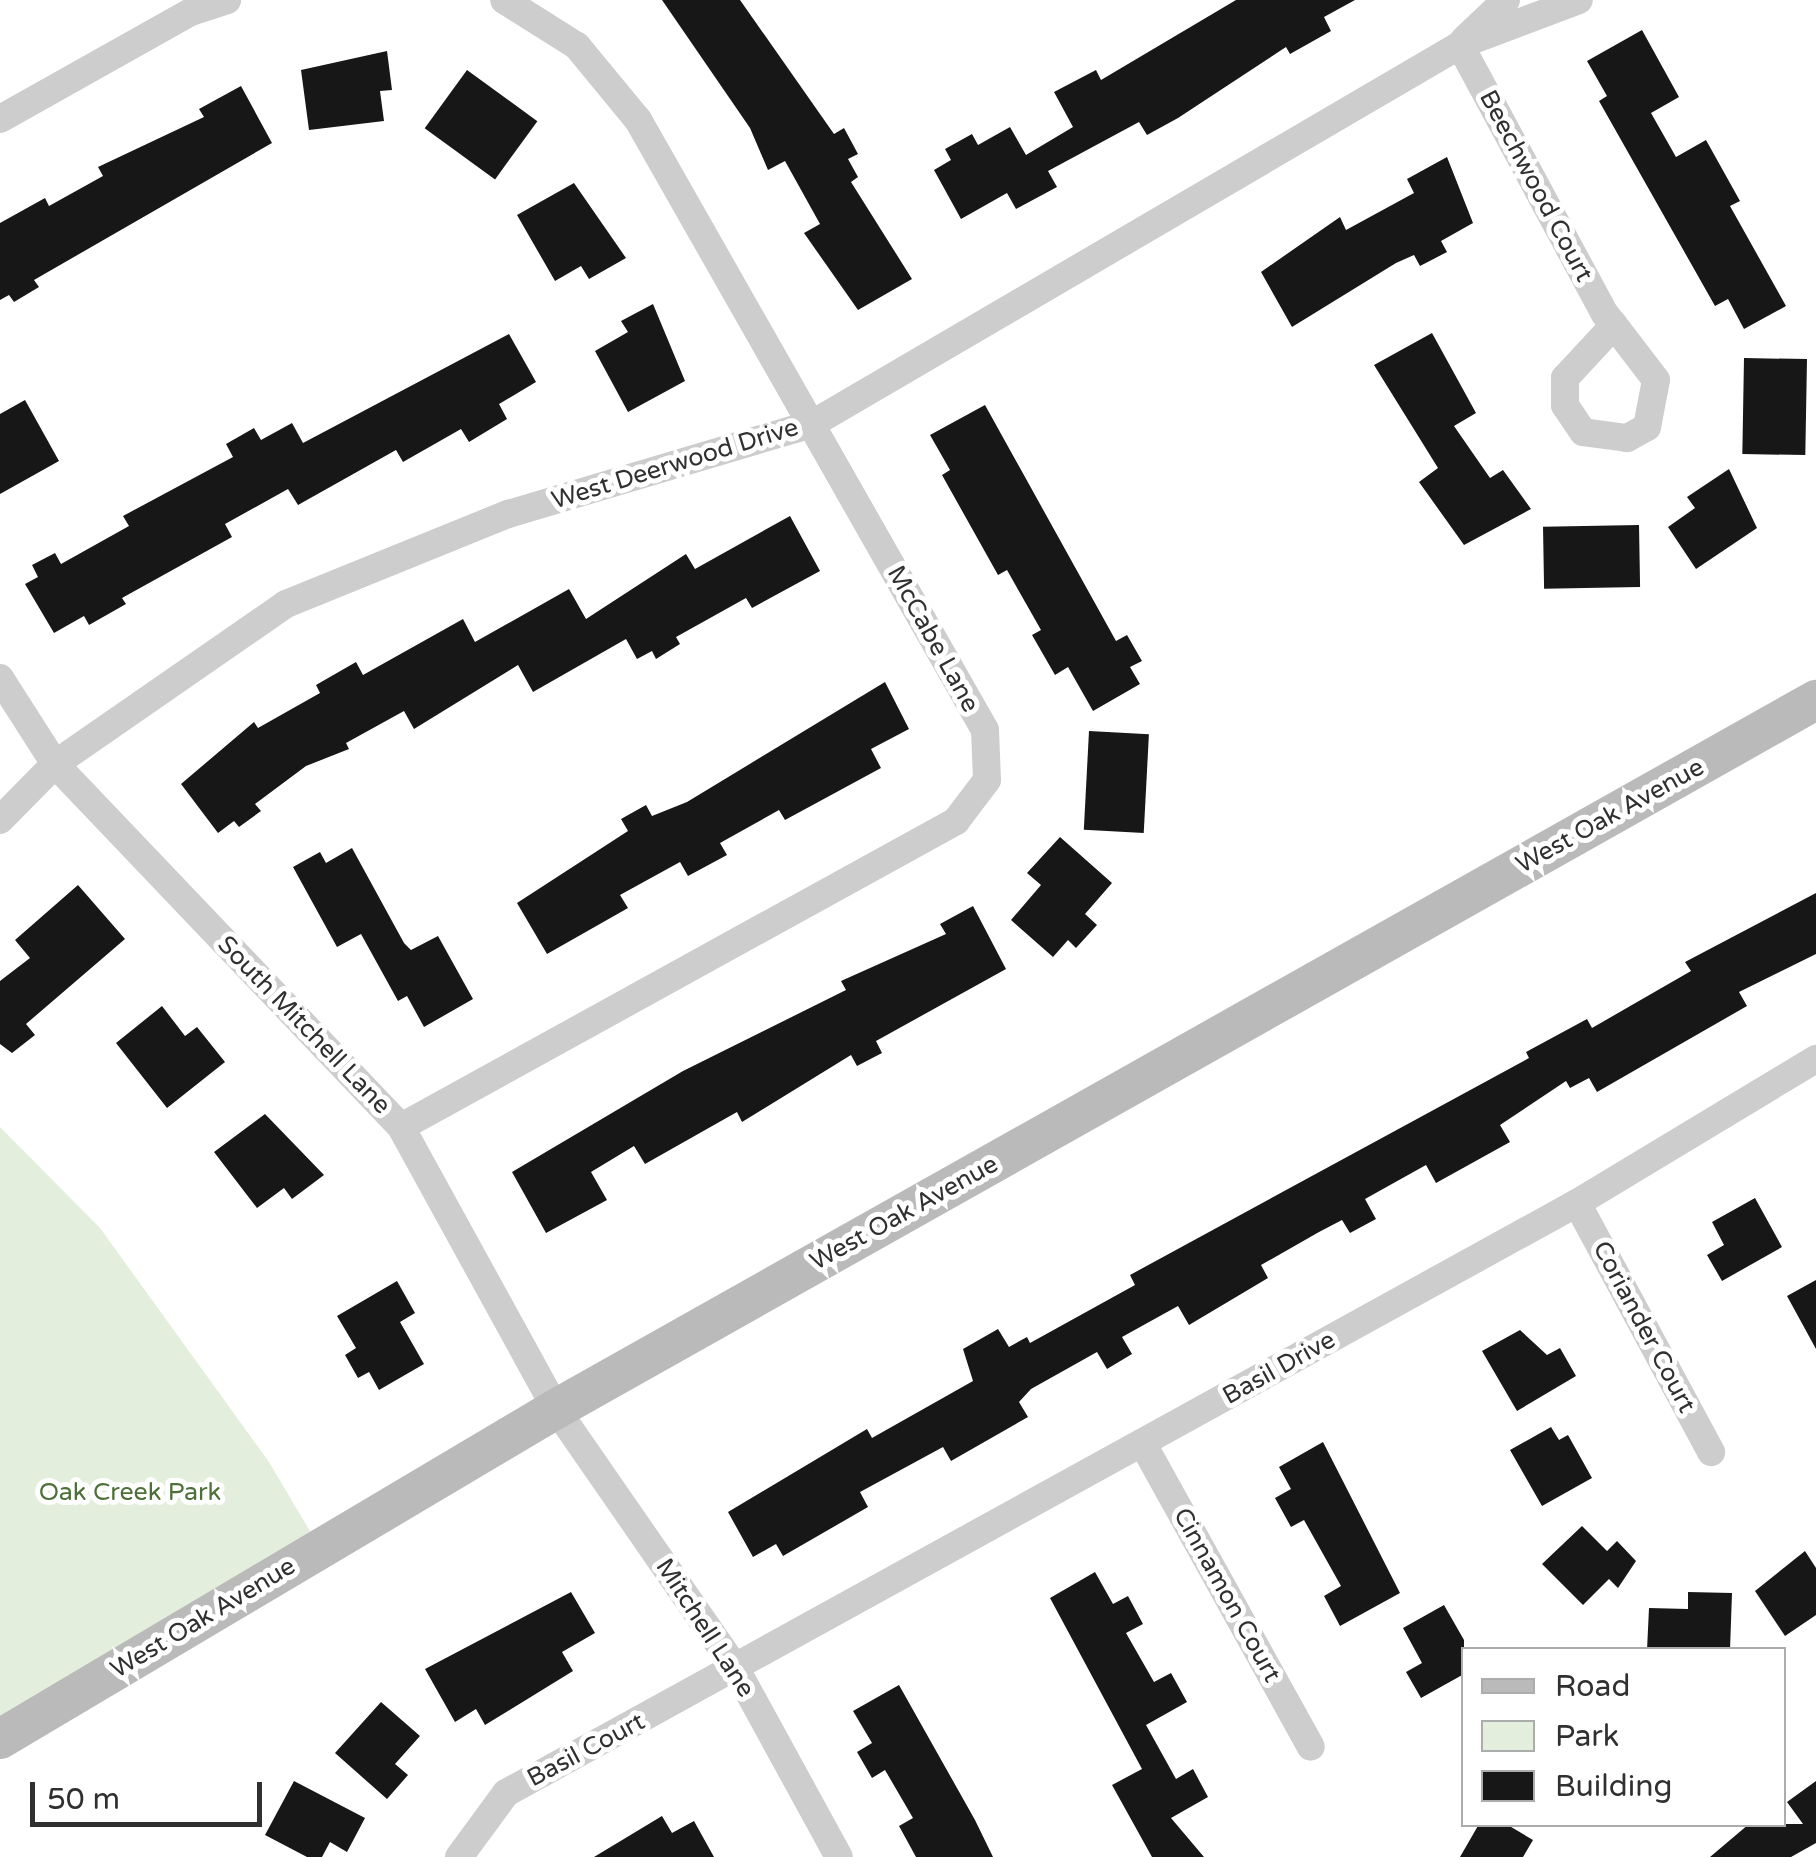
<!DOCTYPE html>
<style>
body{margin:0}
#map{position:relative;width:1816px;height:1857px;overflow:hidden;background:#fff;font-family:"Varela Round",sans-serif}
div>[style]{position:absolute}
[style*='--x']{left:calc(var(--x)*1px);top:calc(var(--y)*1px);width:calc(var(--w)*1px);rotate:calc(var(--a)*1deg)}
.green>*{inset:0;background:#e4eedd}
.building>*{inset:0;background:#171717;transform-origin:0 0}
.street>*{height:28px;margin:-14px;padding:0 14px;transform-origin:14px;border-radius:14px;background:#cdcdcd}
.secondary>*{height:40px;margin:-20px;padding:0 20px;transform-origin:20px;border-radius:20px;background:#bababa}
span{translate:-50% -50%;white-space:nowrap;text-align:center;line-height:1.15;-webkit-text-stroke:10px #fff;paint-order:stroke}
.street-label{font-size:25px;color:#303030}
.park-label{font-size:25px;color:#4d6f39}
.legend{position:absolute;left:1461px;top:1647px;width:325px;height:180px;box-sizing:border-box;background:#fff;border:2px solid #acacac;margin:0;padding:12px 18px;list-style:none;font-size:30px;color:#303030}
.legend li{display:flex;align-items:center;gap:20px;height:50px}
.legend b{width:50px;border:2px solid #acacac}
.scale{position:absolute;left:30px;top:1782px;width:232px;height:45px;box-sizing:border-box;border:5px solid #303030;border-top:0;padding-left:12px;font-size:30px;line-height:35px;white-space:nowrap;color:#303030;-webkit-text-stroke:8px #fff;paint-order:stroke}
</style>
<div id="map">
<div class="green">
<i style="clip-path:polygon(0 1127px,100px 1228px,269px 1462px,314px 1538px,0 1717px)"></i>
</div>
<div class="building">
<i style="clip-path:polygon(662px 0,740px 0,834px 134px,844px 128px,858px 154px,848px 159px,858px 177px,851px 182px,912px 279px,858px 310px,804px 233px,820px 224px,785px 161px,768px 170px,750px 128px)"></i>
<i style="clip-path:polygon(1236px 0,1355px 0,1324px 17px,1331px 31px,1290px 54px,1286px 47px,1178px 118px,1147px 135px,1139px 122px,1048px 171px,1057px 187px,1016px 209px,1007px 193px,961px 219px,934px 170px,951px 160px,945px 149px,972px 134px,978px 145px,1010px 127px,1026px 155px,1073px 127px,1054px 92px,1096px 70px,1101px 80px)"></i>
<i style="clip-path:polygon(1642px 30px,1679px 97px,1651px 113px,1676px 157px,1706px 140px,1740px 201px,1730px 206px,1786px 306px,1744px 329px,1728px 299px,1715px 306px,1599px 101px,1607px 96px,1587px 61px)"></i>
<i style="clip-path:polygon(387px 51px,392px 90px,380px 91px,384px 121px,309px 130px,301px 70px)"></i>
<i style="left:467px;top:70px;width:87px;height:72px;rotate:36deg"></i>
<i style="clip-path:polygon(241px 86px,272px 143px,34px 280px,39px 287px,14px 302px,9px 295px,0 300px,0 223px,45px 198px,49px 206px,103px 176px,98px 167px,204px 117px,199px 109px)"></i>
<i style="clip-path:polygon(1447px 157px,1473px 223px,1441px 241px,1447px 252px,1420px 266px,1414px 255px,1396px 263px,1292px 327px,1261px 272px,1340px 217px,1346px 230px,1414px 193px,1407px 179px)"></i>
<i style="clip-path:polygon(574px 183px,626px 258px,589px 279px,581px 266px,555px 281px,517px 215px)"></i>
<i style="clip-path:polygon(653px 304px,685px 381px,628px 412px,595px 351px,628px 332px,621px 321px)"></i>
<i style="clip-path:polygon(1432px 333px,1476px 413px,1454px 426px,1490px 478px,1503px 470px,1531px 509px,1464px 545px,1419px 482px,1438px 468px,1374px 365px)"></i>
<i style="clip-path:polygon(509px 334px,536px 382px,499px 404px,507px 419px,469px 442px,461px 429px,403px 462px,396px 450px,298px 505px,288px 489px,225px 524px,232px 537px,122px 598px,126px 604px,89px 625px,84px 616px,54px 633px,25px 584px,38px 577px,32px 565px,55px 553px,61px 564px,129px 526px,123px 516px,233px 457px,226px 444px,254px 428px,261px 440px,292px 423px,303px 443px)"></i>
<i style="left:1744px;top:358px;width:63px;height:96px;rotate:1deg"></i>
<i style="clip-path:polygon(25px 400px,59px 461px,0 494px,0 414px)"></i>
<i style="clip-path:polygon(985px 405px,1116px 641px,1127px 635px,1142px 661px,1130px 667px,1140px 684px,1093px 711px,1068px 667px,1055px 675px,1032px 635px,1041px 630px,1007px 570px,998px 575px,942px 475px,950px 470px,930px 435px)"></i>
<i style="clip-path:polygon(1729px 469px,1757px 528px,1696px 569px,1668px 527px,1695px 508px,1687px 497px)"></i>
<i style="clip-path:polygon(790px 516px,820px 571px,752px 608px,746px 598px,676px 637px,680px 644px,656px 659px,652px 651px,637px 659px,626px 639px,533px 692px,518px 665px,414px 729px,404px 711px,346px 743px,349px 749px,306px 766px,255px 804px,261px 811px,239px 827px,234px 821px,218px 833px,181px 784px,254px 722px,258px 728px,320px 693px,316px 685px,356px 662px,363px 675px,463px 619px,475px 642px,569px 589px,586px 619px,686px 554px,695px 569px)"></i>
<i style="left:1639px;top:525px;width:62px;height:96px;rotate:89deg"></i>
<i style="clip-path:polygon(885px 682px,909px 729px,871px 749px,881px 768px,785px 820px,779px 810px,720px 843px,727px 855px,688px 876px,680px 862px,620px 895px,628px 908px,547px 954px,517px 903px,628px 831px,621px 819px,646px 805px,652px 816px,687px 802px)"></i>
<i style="left:1089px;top:731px;width:60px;height:99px;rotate:3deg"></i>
<i style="clip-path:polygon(1060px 837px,1112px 883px,1085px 914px,1097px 925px,1076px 948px,1068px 940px,1053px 957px,1011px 920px,1041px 885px,1027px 873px)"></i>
<i style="clip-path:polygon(352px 848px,404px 943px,411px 950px,438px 936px,473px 999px,424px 1027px,407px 996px,398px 1001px,361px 934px,337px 947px,293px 867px,320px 852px,326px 863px)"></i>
<i style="clip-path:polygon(78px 885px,125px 939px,26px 1024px,35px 1035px,12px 1053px,0 1044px,0 981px,30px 958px,15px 940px)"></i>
<i style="clip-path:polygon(1816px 893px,1816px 954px,1739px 992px,1747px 1006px,1597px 1092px,1589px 1078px,1570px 1088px,1566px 1081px,1500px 1125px,1510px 1142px,1436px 1183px,1426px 1165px,1365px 1199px,1376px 1219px,1350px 1233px,1342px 1220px,1319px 1232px,1261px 1265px,1268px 1278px,1189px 1325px,1178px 1306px,1122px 1337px,1132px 1354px,1107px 1369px,1097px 1352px,1031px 1389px,1019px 1402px,1028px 1417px,951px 1461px,943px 1447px,860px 1492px,868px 1507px,783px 1556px,776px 1544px,753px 1557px,728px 1512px,867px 1429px,872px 1438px,973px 1381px,963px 1349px,998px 1329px,1009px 1347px,1027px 1337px,1030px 1343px,1135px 1285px,1130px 1275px,1529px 1058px,1526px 1052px,1587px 1019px,1592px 1028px,1691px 971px,1685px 962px)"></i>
<i style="clip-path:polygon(973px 906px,1006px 969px,876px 1041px,882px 1053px,857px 1066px,851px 1055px,742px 1122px,737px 1112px,645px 1164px,634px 1146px,591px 1172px,607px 1200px,546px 1233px,512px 1172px,683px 1071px,846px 990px,841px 981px,946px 934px,940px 924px)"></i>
<i style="clip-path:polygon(162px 1006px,185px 1036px,197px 1027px,225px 1062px,167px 1108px,116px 1043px)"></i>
<i style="clip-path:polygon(265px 1114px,324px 1175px,292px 1199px,284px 1188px,257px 1208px,214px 1152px)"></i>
<i style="clip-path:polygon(1755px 1198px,1782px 1247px,1722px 1281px,1707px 1255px,1724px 1245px,1712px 1222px)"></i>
<i style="clip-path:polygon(1816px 1280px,1816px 1349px,1787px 1296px)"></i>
<i style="clip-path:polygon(397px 1281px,415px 1313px,400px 1322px,424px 1364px,379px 1390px,369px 1372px,358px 1378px,345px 1355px,356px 1348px,337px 1316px)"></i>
<i style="clip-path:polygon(1520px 1330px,1547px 1355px,1560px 1348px,1576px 1376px,1517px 1411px,1482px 1351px)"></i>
<i style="clip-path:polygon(1551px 1427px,1559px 1440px,1568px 1435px,1592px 1478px,1542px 1506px,1510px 1450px)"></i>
<i style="clip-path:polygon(1323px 1442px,1400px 1593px,1340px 1626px,1324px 1596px,1341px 1586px,1304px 1520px,1291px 1527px,1275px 1498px,1291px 1489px,1279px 1467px)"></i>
<i style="clip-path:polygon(1582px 1526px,1607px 1551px,1617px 1541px,1636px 1561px,1618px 1588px,1609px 1579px,1583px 1605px,1542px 1564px)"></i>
<i style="clip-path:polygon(1805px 1551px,1816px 1568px,1816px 1615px,1785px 1636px,1755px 1591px)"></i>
<i style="clip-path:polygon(1095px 1572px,1113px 1604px,1128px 1596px,1143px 1624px,1126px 1633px,1154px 1682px,1171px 1673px,1187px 1702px,1146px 1725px,1176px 1779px,1193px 1769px,1208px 1797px,1171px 1818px,1204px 1857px,1152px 1857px,1112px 1785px,1142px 1769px,1050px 1598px)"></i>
<i style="clip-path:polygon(571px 1592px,595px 1633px,562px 1652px,573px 1671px,485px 1725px,476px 1709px,455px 1722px,425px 1669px)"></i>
<i style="clip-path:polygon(1688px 1592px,1732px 1593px,1730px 1650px,1647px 1650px,1649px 1608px,1688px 1609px)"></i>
<i style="clip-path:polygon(1444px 1605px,1464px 1640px,1464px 1674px,1421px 1698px,1406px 1672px,1422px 1663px,1403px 1628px)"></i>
<i style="clip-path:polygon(899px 1685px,975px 1820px,993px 1857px,916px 1857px,899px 1826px,913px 1818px,885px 1770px,872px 1778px,857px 1752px,872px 1743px,853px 1711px)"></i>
<i style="clip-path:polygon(381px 1702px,420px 1736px,395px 1764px,408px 1775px,387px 1799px,335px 1753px)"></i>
<i style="clip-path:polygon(294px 1781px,365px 1818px,347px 1852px,330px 1842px,322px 1857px,307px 1857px,265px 1835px)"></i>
<i style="clip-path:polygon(1816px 1781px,1816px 1843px,1791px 1857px,1710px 1857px,1749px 1824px,1803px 1824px,1787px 1802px)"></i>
<i style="clip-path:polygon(662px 1816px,672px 1833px,694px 1821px,714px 1857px,594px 1857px)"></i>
<i style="clip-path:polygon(1479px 1824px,1506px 1824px,1533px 1840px,1523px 1857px,1460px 1857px)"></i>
</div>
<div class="street">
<i style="--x:1464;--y:40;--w:58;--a:-43.6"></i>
<i style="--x:1460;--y:45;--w:306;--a:61.7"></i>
<i style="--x:1605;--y:314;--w:14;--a:51"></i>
<i style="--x:1614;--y:325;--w:69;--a:52.6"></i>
<i style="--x:1656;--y:380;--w:48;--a:100.8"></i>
<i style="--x:1647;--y:427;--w:23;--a:151"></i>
<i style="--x:1627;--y:438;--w:44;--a:-172.2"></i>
<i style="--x:1583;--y:432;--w:32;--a:-124"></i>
<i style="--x:1565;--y:405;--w:27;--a:-90"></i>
<i style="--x:1565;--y:378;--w:72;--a:-47.2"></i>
<i style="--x:0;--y:119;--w:219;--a:-29.3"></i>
<i style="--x:191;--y:12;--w:38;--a:-18"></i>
<i style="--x:0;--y:678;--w:102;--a:57.4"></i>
<i style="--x:55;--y:764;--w:501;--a:46.37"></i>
<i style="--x:401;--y:1127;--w:322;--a:61.2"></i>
<i style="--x:556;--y:1409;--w:316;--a:55.3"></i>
<i style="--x:736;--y:1669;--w:214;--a:61.3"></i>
<i style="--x:0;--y:820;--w:78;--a:-45.5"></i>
<i style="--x:55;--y:764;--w:281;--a:-34.7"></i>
<i style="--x:286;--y:604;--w:240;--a:-22.1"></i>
<i style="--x:508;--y:514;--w:317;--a:-16.5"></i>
<i style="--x:812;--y:424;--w:751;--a:-30.32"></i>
<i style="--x:1460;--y:45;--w:127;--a:-20.7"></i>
<i style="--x:401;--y:1127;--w:634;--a:-28.87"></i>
<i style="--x:956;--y:821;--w:51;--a:-52.9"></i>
<i style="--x:987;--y:780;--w:50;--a:-92.3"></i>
<i style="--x:985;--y:730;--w:702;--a:-119.63"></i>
<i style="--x:638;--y:120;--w:96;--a:-129.5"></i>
<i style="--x:577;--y:46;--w:86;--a:-147.8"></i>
<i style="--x:1577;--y:1203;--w:283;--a:61.7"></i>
<i style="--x:1143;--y:1444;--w:346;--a:61"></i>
<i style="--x:459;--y:1857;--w:79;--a:-53.7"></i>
<i style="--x:506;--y:1793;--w:1223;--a:-28.85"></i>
<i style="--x:1577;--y:1203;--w:279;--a:-31.1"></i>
</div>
<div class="secondary">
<i style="--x:0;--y:1739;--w:647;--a:-30.69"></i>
<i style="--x:556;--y:1409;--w:1446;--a:-29.37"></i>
</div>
<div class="street-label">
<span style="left:1536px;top:186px;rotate:62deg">Beechwood Court</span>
<span style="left:675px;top:464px;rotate:-17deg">West Deerwood Drive</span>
<span style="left:933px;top:639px;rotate:61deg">McCabe Lane</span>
<span style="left:1610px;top:816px;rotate:-29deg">West Oak Avenue</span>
<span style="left:304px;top:1025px;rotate:46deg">South Mitchell Lane</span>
<span style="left:904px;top:1213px;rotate:-29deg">West Oak Avenue</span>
<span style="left:1644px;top:1327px;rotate:62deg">Coriander Court</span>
<span style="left:1279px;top:1368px;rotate:-29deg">Basil Drive</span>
<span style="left:1227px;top:1595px;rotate:61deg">Cinnamon Court</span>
<span style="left:203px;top:1618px;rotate:-31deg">West Oak Avenue</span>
<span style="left:705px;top:1628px;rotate:57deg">Mitchell Lane</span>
<span style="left:586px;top:1750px;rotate:-28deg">Basil Court</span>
</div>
<div class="park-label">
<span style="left:130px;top:1492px">Oak Creek Park</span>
</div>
<ul class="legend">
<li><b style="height:12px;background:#bababa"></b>Road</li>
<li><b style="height:28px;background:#e4eedd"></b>Park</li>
<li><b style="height:28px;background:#171717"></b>Building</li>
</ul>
<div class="scale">50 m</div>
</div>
